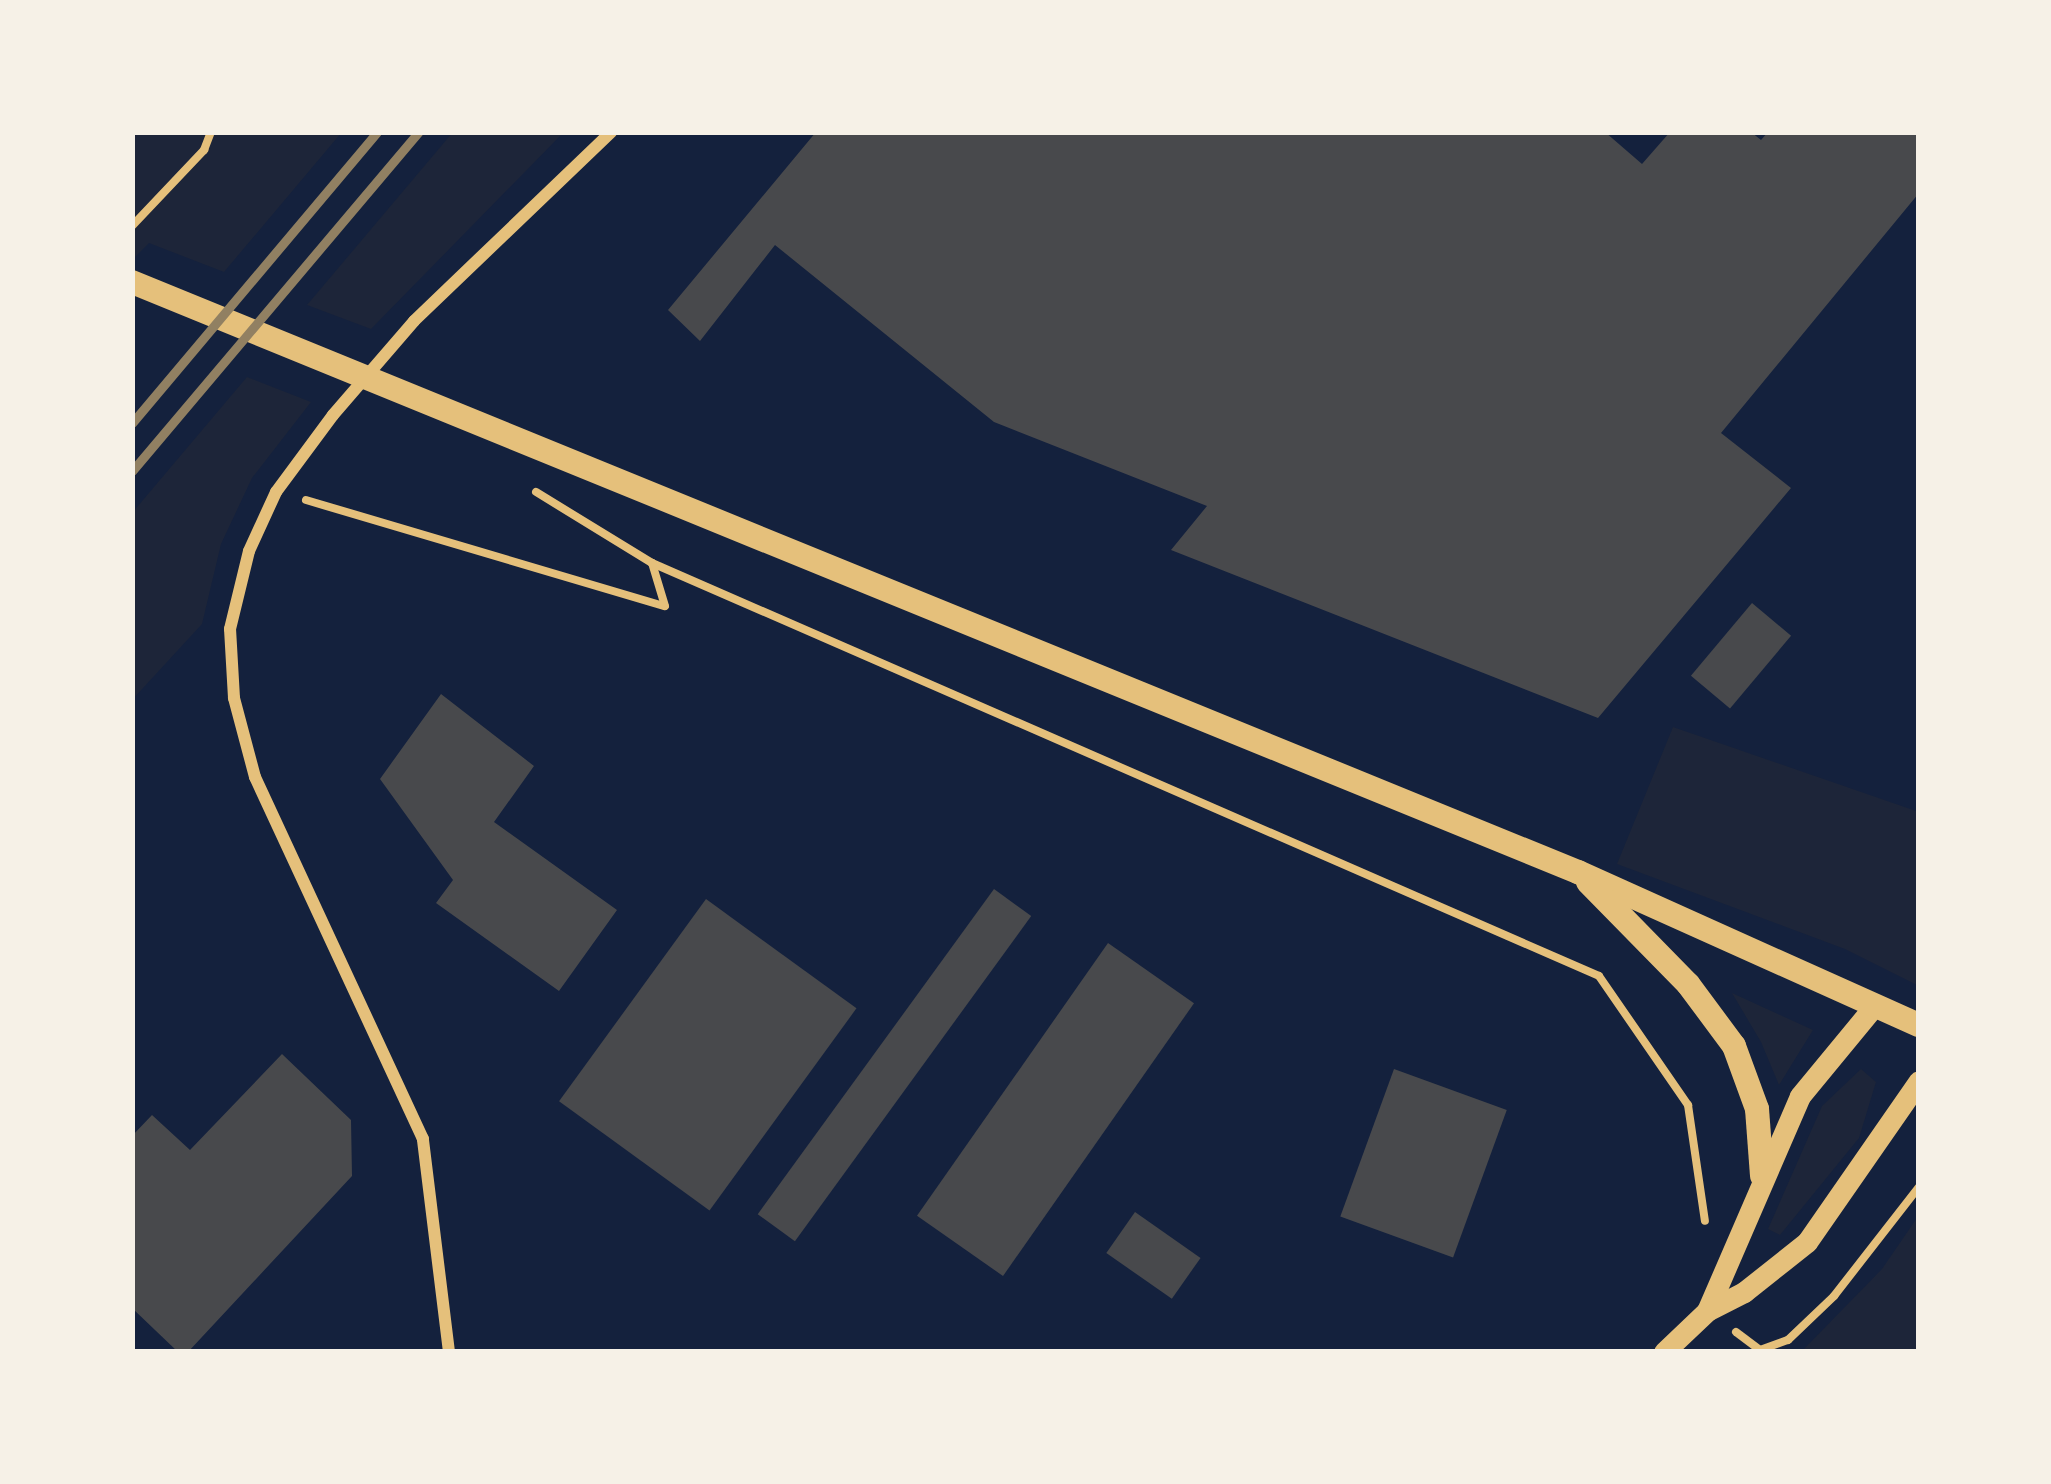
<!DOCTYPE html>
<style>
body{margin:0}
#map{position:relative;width:2051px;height:1484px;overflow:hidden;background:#14213d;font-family:"Golos Text",sans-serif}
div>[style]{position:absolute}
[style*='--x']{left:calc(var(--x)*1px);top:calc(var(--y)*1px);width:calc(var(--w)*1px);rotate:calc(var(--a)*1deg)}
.green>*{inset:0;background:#1d2539}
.building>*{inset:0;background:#48494c;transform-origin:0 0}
.path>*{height:8px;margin:-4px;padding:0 4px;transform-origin:4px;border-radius:4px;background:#e5c07b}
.minor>*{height:12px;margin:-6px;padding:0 6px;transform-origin:6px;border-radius:6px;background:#e5c07b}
.tertiary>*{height:21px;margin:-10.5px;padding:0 10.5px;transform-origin:10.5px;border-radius:10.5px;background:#e5c07b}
.secondary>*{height:24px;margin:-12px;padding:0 12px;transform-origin:12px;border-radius:12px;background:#e5c07b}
.rail>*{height:9px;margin:-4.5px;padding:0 4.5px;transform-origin:4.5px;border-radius:4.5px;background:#918062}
span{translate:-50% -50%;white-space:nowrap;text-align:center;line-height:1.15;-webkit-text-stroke:9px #f6f1e7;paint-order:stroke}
.frame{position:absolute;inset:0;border:135px solid #f6f1e7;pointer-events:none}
</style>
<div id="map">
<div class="green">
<i style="clip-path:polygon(132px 132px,342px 132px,224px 272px,149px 243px,132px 260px)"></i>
<i style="clip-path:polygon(453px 132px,564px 132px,371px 329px,307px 305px)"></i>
<i style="clip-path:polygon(247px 377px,311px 402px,252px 478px,221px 544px,202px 624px,132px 700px,132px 513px)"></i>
<i style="clip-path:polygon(1673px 727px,1919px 812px,1919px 986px,1845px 949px,1617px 864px)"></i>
<i style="clip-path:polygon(1732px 993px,1813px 1030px,1779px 1085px,1761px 1042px)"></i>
<i style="clip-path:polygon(1861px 1069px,1876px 1082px,1859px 1138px,1780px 1235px,1768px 1229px,1822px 1106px)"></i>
<i style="clip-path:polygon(1919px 1215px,1919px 1352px,1801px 1352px,1882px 1269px)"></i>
</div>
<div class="building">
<i style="clip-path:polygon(816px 132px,1605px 132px,1642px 164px,1670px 132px,1751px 132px,1761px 140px,1768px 132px,1919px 132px,1919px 193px,1721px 433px,1791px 488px,1598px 718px,1171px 550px,1207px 506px,994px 422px,775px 245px,700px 341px,668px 310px)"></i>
<i style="left:1752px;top:603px;width:51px;height:95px;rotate:40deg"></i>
<i style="clip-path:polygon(441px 694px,534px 766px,494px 822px,617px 910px,559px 991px,436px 903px,453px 880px,380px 779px)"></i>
<i style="left:994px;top:889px;width:46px;height:402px;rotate:36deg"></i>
<i style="left:706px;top:899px;width:186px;height:250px;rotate:36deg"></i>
<i style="left:1108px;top:943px;width:105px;height:333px;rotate:35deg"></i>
<i style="clip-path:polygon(282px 1054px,351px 1120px,352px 1176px,188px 1352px,178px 1352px,132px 1308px,132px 1136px,152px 1115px,190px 1150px)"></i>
<i style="left:1394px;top:1069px;width:120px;height:157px;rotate:20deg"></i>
<i style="left:1135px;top:1212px;width:80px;height:50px;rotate:35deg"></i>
</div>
<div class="path">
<i style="--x:132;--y:226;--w:105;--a:-46.5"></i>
<i style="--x:204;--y:150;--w:19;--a:-69"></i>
<i style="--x:306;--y:500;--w:374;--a:16.5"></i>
<i style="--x:665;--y:606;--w:45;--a:-106.8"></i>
<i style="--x:652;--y:563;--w:136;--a:-148.5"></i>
<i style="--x:652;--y:563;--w:1033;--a:23.56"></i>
<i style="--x:1599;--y:976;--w:157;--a:55.4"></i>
<i style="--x:1688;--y:1105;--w:117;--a:81.7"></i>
<i style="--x:1736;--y:1332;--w:30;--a:37"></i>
<i style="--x:1760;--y:1350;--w:30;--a:-20"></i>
<i style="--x:1788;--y:1340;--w:64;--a:-43.7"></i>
<i style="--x:1834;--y:1296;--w:138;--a:-52.1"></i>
</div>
<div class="minor">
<i style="--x:449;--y:1352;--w:215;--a:-97"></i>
<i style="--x:423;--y:1139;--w:399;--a:-114.9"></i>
<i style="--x:255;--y:777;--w:82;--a:-104.9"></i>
<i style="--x:234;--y:698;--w:69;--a:-93.3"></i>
<i style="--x:230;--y:629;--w:80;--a:-76.3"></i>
<i style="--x:249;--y:551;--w:65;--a:-65.4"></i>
<i style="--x:276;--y:492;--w:96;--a:-53.5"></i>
<i style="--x:333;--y:415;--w:124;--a:-49.2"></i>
<i style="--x:414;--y:321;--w:273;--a:-43.8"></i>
</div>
<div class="tertiary">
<i style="--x:1707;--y:1311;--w:234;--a:-66.6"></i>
<i style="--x:1800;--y:1096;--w:118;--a:-50.5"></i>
<i style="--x:1664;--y:1352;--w:59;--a:-43.6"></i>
<i style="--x:1707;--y:1311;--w:42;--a:-27.2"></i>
<i style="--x:1744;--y:1292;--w:80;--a:-38.4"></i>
<i style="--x:1807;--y:1242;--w:196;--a:-55.2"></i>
</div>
<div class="secondary">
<i style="--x:132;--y:282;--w:1562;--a:22.2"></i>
<i style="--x:1578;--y:872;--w:374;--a:24.2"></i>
<i style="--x:1588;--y:882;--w:143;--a:45.6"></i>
<i style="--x:1688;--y:984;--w:77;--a:53.4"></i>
<i style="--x:1734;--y:1046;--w:67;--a:69.9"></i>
<i style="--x:1757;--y:1109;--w:67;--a:85.7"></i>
</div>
<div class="rail">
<i style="--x:132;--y:423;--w:380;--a:-49.9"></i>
<i style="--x:132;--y:471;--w:444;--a:-49.8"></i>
</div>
<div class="frame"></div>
</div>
